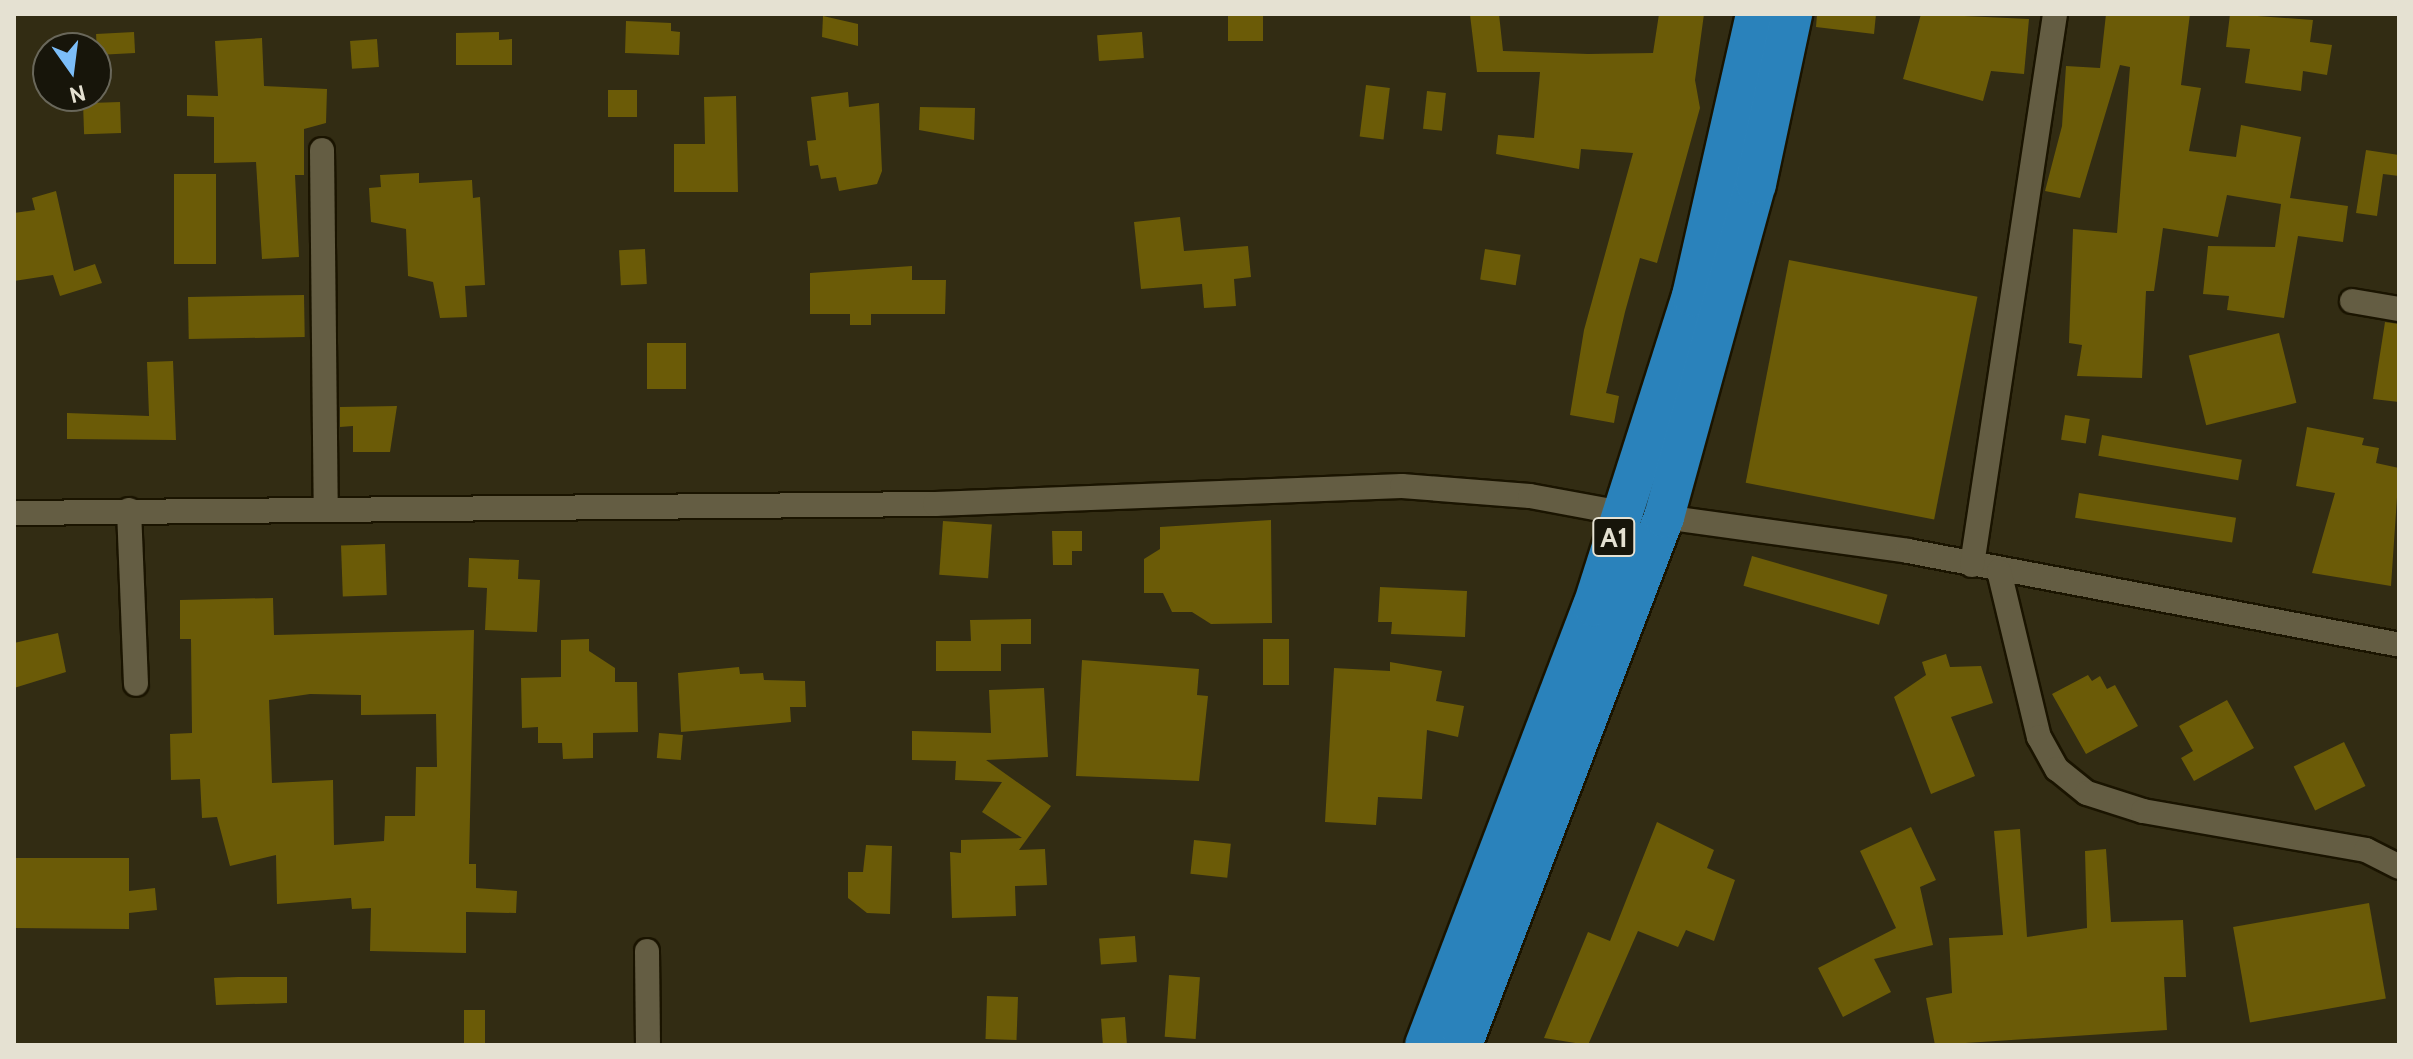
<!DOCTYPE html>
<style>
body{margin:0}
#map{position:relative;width:2413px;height:1059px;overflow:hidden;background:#322c13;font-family:Cabin,sans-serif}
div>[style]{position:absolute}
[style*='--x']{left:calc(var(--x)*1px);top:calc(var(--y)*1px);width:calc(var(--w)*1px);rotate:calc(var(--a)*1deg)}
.building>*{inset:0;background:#6b5b07;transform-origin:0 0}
.roads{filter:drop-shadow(2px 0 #1a1400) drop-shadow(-2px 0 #1a1400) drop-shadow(0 2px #1a1400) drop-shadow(0 -2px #1a1400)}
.minor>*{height:24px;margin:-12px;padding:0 12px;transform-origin:12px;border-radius:12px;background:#645d43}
.trunk>*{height:40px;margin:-20px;padding:0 20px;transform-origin:20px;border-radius:20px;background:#2a82bb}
span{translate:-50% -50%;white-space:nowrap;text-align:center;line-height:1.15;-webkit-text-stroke:6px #17150a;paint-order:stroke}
.shield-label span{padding:2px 6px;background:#17150a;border:2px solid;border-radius:6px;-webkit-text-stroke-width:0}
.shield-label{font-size:28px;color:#e5e1d2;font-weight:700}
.frame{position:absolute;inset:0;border:16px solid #e5e1d2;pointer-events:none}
.north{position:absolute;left:32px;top:32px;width:80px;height:80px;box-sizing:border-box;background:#17150a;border:2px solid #69675a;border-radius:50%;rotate:166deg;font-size:22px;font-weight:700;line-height:32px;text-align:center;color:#e5e1d2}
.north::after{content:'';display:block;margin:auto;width:28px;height:36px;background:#7cbef9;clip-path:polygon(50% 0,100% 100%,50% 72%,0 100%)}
</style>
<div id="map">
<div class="building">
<i style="left:1228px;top:14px;width:35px;height:27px"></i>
<i style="clip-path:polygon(1499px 14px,1503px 51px,1588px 54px,1653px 53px,1659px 14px,1704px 14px,1695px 80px,1700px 108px,1657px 263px,1640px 258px,1625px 312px,1606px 393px,1619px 396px,1614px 423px,1570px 415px,1584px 330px,1633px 153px,1581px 149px,1579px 169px,1496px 154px,1498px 135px,1534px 138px,1540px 72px,1477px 72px,1470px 15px)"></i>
<i style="clip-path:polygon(1817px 14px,1876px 14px,1874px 34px,1816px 27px)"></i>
<i style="clip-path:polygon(1921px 14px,2029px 19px,2024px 74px,1991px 71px,1983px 101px,1903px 79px)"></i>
<i style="clip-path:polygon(2106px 14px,2190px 14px,2181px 85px,2201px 88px,2189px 151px,2236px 157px,2241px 125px,2301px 137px,2290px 198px,2348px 206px,2343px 242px,2298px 236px,2284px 318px,2227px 310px,2229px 296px,2203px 294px,2208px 246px,2275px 247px,2281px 204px,2227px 195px,2218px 237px,2163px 228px,2154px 291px,2146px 291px,2142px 378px,2077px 376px,2082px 345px,2069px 343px,2073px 229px,2117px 233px,2130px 67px,2120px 65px,2080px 198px,2045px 191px,2062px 126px,2066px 66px,2100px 68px)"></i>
<i style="clip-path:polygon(2230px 14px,2313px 20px,2310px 42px,2332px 45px,2327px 75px,2303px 71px,2301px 91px,2245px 83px,2250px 49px,2226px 47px)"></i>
<i style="clip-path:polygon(823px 16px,858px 24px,858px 46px,822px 37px)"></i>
<i style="clip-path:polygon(626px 21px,671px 23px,671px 31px,680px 32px,679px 55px,625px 53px)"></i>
<i style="left:134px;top:32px;width:21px;height:38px;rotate:87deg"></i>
<i style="clip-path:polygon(499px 32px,499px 40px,512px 39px,512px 65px,456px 65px,456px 33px)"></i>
<i style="left:1142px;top:32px;width:26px;height:45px;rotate:86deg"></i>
<i style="clip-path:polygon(262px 38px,264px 86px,327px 89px,326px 123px,304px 129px,304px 175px,295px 175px,299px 257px,262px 259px,256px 162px,214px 163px,214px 117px,187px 116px,187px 95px,218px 96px,215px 41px)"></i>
<i style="left:377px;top:39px;width:28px;height:27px;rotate:86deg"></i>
<i style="left:1366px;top:85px;width:24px;height:52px;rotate:7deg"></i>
<i style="left:608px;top:90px;width:29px;height:27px"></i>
<i style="left:1427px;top:91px;width:19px;height:38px;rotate:6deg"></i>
<i style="clip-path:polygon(848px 92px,849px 107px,879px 103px,882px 171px,877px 184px,839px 191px,836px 177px,821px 179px,818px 165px,810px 166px,807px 141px,816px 140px,811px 97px)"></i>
<i style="clip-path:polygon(736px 96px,738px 192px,674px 192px,674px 144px,705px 144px,704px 97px)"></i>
<i style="left:120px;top:102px;width:31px;height:37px;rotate:88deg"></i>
<i style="clip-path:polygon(920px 107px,975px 108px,974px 140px,919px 130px)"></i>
<i style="clip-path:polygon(2366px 150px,2399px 155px,2399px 176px,2383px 174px,2377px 216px,2356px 213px)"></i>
<i style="clip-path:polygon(419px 173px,419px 183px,472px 180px,473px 198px,480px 197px,485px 285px,465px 286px,467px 317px,440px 318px,433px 282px,408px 276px,406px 229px,371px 222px,369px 188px,381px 187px,380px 175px)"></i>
<i style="left:174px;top:174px;width:42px;height:90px"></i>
<i style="clip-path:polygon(56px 191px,74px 271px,95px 264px,102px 283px,60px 296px,53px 275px,14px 281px,14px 213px,35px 210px,32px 198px)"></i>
<i style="clip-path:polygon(1180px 217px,1184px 251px,1248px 246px,1251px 277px,1234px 279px,1236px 306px,1204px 308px,1202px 284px,1141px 289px,1134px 222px)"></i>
<i style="left:645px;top:249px;width:35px;height:26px;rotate:87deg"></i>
<i style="left:1485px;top:249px;width:36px;height:31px;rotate:9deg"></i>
<i style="left:1789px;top:260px;width:192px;height:227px;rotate:11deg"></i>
<i style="clip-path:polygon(912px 266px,912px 280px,946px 280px,945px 314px,871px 314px,871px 325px,850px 325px,850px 314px,810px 314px,810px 273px)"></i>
<i style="left:304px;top:295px;width:42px;height:116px;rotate:89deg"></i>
<i style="clip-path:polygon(2385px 322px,2399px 324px,2399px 402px,2373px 399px)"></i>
<i style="left:2279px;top:333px;width:72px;height:93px;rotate:76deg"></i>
<i style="left:686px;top:343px;width:46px;height:39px;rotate:90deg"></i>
<i style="clip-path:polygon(173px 361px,176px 440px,67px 439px,67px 413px,149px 416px,147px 362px)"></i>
<i style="clip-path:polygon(397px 406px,390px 452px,353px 452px,353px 426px,340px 427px,340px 407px)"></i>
<i style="left:2065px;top:415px;width:25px;height:25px;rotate:9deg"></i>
<i style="clip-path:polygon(2307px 427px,2364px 438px,2362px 445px,2379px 448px,2376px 463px,2399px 468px,2391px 586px,2312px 573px,2335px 493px,2296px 486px)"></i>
<i style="left:2102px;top:435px;width:142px;height:21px;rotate:10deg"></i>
<i style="left:2079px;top:493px;width:159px;height:25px;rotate:9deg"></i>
<i style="clip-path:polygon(1271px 520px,1272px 623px,1211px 624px,1192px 612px,1172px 612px,1163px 593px,1144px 593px,1144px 559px,1160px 549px,1160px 527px)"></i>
<i style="left:943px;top:521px;width:49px;height:54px;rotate:4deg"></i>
<i style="clip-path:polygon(1052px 531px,1082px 531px,1082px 551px,1072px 551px,1072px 565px,1053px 565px)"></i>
<i style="left:385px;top:544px;width:51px;height:44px;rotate:88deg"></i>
<i style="left:1752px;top:556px;width:141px;height:31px;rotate:16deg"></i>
<i style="clip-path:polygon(469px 558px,519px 560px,518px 579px,540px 580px,537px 632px,485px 630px,487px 588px,468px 587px)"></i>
<i style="clip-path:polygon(1380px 587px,1467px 591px,1465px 637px,1391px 634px,1392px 622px,1378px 622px)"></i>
<i style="clip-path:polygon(evenodd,273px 598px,274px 635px,474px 630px,469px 864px,476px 864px,476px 888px,517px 891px,516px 913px,466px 912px,466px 953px,370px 951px,371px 908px,352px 909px,351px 898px,277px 904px,276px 855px,230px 866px,217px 817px,202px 818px,200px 779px,171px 780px,170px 734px,192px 733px,191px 639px,180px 639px,180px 600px,273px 598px,310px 694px,361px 695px,361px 715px,436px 714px,437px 767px,416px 767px,415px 816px,385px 816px,384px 841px,334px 845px,333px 780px,272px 783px,269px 700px,310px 694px)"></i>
<i style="clip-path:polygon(1031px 619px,1031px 644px,1001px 644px,1001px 671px,936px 671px,936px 641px,971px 641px,970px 620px)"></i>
<i style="clip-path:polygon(58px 633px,66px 672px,14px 688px,14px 643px)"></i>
<i style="clip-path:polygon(589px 639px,589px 651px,615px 668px,615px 682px,637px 682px,638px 732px,593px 733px,593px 758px,563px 759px,562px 743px,538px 743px,538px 727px,522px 728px,521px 678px,561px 677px,561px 640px)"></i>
<i style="left:1263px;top:639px;width:26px;height:46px"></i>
<i style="clip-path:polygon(1946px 654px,1950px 667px,1981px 666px,1993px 703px,1951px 717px,1975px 776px,1931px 794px,1894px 697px,1926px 675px,1922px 662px)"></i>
<i style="clip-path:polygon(1082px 660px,1199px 669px,1197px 695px,1208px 696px,1199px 781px,1076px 776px)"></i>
<i style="clip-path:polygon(1390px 662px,1442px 671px,1436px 701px,1464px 706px,1458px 737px,1427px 730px,1422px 799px,1378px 797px,1376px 825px,1325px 822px,1334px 668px,1390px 671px)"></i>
<i style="clip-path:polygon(739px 667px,740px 674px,763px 673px,764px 680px,805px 681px,806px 707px,790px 707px,791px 722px,681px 732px,678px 673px)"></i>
<i style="clip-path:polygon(2088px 675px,2092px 681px,2100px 676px,2107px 689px,2115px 685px,2138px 726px,2086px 754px,2052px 694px)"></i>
<i style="clip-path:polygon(1044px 688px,1048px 757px,986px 760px,1051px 806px,1019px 850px,1045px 849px,1047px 885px,1015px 886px,1016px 916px,952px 918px,950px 852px,961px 853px,961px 840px,1022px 838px,982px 812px,1002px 782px,955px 780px,956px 761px,912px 760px,912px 731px,991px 733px,989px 690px)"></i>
<i style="clip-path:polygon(2227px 700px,2254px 748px,2194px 781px,2181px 758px,2193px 751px,2179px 726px)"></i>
<i style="left:659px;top:733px;width:24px;height:25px;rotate:5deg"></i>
<i style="left:2344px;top:742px;width:49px;height:56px;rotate:64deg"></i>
<i style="clip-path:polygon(1657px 822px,1714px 850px,1707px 868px,1735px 880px,1714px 941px,1686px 930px,1678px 947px,1638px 931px,1588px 1045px,1544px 1038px,1588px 932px,1610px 941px)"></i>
<i style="clip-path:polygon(1911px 827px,1936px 880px,1920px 887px,1933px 945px,1874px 959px,1891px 992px,1843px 1017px,1818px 968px,1896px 928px,1860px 851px)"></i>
<i style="clip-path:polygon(2020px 829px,2027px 937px,2087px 928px,2085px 851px,2106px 849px,2111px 922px,2183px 920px,2186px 977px,2164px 977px,2167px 1030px,1935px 1045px,1926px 998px,1952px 993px,1949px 938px,2003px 935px,1994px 831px)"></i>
<i style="left:1194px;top:840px;width:37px;height:34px;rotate:6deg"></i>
<i style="clip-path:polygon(866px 845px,892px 846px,890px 914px,867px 913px,848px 898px,848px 872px,863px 872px)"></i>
<i style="clip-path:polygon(14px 858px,129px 858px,129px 891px,155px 888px,157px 910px,129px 913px,129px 929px,14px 928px)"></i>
<i style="left:2369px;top:903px;width:97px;height:138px;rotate:80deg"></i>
<i style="left:1135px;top:936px;width:26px;height:36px;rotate:86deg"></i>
<i style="left:1169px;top:975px;width:31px;height:62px;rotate:4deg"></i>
<i style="clip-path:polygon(238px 977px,287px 977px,287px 1003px,216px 1005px,214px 978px)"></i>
<i style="left:987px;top:996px;width:31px;height:43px;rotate:2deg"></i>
<i style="left:464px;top:1010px;width:21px;height:35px"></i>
<i style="left:1125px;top:1017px;width:28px;height:24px;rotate:86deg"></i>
</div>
<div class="roads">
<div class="minor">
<i style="--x:322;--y:150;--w:357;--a:89.4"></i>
<i style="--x:2352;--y:301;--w:48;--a:9.7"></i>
<i style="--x:129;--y:510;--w:174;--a:87.7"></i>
<i style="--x:14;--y:513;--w:921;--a:-0.56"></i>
<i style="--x:935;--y:504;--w:467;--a:-2.2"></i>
<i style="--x:1402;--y:486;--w:128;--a:4.5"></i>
<i style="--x:1530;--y:496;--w:94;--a:10.5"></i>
<i style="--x:1664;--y:517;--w:246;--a:7.9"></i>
<i style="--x:1908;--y:551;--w:500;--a:10.8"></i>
<i style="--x:1972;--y:565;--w:557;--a:-81.43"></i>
<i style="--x:1999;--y:571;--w:171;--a:76.5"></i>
<i style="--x:2039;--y:737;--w:37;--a:61"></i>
<i style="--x:2057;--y:769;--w:38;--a:39"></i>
<i style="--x:2087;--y:793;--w:59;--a:17.8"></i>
<i style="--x:2143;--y:811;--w:226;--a:9.9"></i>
<i style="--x:2366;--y:850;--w:37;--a:27"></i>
<i style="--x:647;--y:951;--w:94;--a:89.4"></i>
</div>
<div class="trunk">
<i style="--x:1425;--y:1045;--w:470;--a:-69.1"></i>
<i style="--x:1593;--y:606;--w:325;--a:-72.3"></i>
<i style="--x:1692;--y:296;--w:289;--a:-77.2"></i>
<i style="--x:1462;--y:1045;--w:565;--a:-69.06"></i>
<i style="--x:1664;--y:517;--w:345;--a:-74.6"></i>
<i style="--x:1756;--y:184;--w:174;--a:-78"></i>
</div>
</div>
<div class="shield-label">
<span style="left:1614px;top:537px">A1</span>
</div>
<div class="frame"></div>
<div class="north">N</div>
</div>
